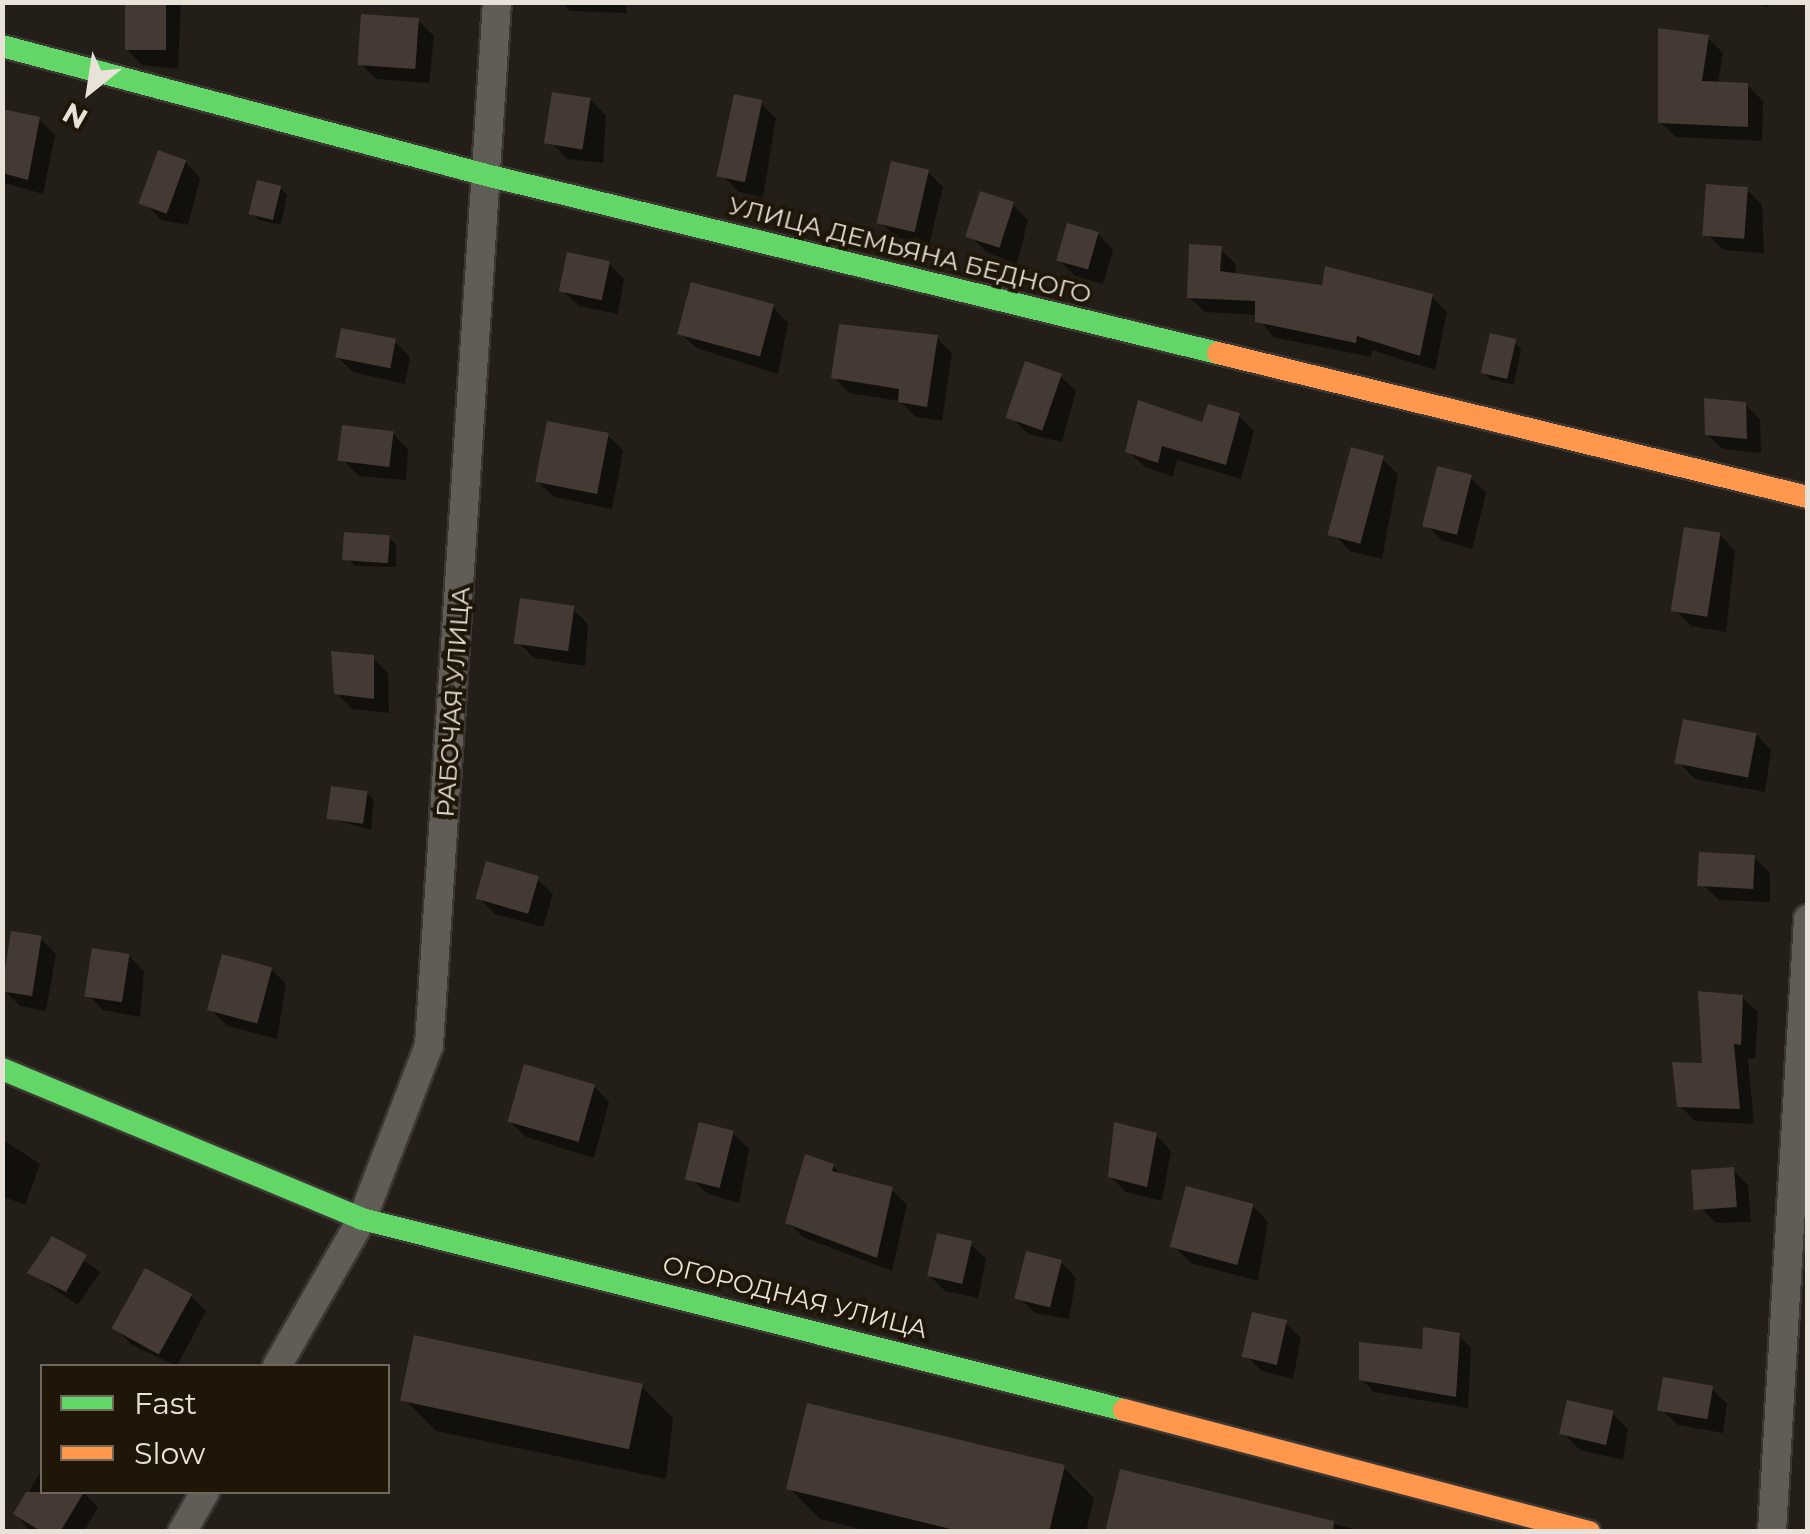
<!DOCTYPE html>
<meta charset="utf-8">
<style>
body{margin:0}
#map{position:relative;width:1810px;height:1534px;overflow:hidden;background:#231e17;font-family:Montserrat,sans-serif}
div>[style]{position:absolute}
[style*='--x']{left:calc(var(--x)*1px);top:calc(var(--y)*1px);width:calc(var(--w)*1px);rotate:calc(var(--a)*1deg)}
.shadow>*{inset:0;background:#0007;transform-origin:0 0}
.building>*{inset:0;background:#443933;transform-origin:0 0}
.roads{filter:drop-shadow(2px 0 #3c3733) drop-shadow(-2px 0 #3c3733) drop-shadow(0 2px #3c3733) drop-shadow(0 -2px #3c3733)}
.street>*{height:28px;margin:-14px;padding:0 14px;transform-origin:14px;border-radius:14px;background:#605c56}
.fast>*{height:22px;margin:-11px;padding:0 11px;transform-origin:11px;border-radius:11px;background:#63d668}
.slow>*{height:22px;margin:-11px;padding:0 11px;transform-origin:11px;border-radius:11px;background:#ff974d}
span{translate:-50% -50%;white-space:nowrap;text-align:center;line-height:1.15;-webkit-text-stroke:8px #1f1608;paint-order:stroke}
.street-label{font-size:25px;color:#e9e2d9}
.frame{position:absolute;inset:0;border:5px solid #e9e2d9;pointer-events:none}
.legend{position:absolute;left:40px;top:1364px;width:350px;height:130px;box-sizing:border-box;background:#1f1608;border:2px solid #70685c;margin:0;padding:12px 18px;list-style:none;font-size:30px;color:#e9e2d9}
.legend li{display:flex;align-items:center;gap:20px;height:50px}
.legend b{width:50px;border:2px solid #70685c}
.north{position:absolute;left:40px;top:40px;width:100px;height:100px;-webkit-text-stroke:8px #1f1608;paint-order:stroke;rotate:210deg;font-size:28px;font-weight:700;line-height:40px;text-align:center;color:#e9e2d9}
.north::after{content:'';display:block;margin:auto;width:35px;height:45px;background:#e9e2d9;clip-path:polygon(50% 0,100% 100%,50% 72%,0 100%)}
</style>
<div id="map">
<div class="shadow">
<i style="clip-path:polygon(127px 2px,181px 2px,178px 69px,142px 65px,126px 49px)"></i>
<i style="clip-path:polygon(561px 2px,625px 2px,627px 13px,570px 11px)"></i>
<i style="clip-path:polygon(1743px 2px,1768px 2px,1768px 7px)"></i>
<i style="clip-path:polygon(418px 21px,434px 36px,429px 83px,376px 79px,361px 64px)"></i>
<i style="clip-path:polygon(1707px 37px,1723px 53px,1718px 84px,1747px 85px,1763px 101px,1762px 141px,1676px 137px,1660px 122px)"></i>
<i style="clip-path:polygon(590px 100px,606px 115px,603px 163px,567px 159px,552px 143px)"></i>
<i style="clip-path:polygon(760px 103px,776px 118px,763px 197px,739px 192px,723px 176px)"></i>
<i style="clip-path:polygon(2px 111px,39px 119px,55px 135px,43px 194px,2px 182px)"></i>
<i style="clip-path:polygon(185px 162px,200px 178px,188px 225px,161px 220px,146px 204px)"></i>
<i style="clip-path:polygon(928px 172px,943px 187px,929px 245px,896px 237px,880px 222px)"></i>
<i style="clip-path:polygon(280px 188px,287px 195px,281px 225px,259px 220px,252px 213px)"></i>
<i style="clip-path:polygon(1747px 190px,1762px 205px,1764px 253px,1724px 250px,1708px 235px)"></i>
<i style="clip-path:polygon(1012px 204px,1028px 220px,1017px 264px,988px 253px,972px 238px)"></i>
<i style="clip-path:polygon(1098px 234px,1113px 250px,1103px 284px,1075px 276px,1059px 260px)"></i>
<i style="clip-path:polygon(1220px 249px,1236px 264px,1235px 275px,1432px 297px,1447px 312px,1435px 370px,1372px 350px,1371px 357px,1273px 337px,1257px 315px,1205px 312px,1189px 297px)"></i>
<i style="clip-path:polygon(609px 264px,624px 279px,618px 314px,579px 306px,563px 291px)"></i>
<i style="clip-path:polygon(773px 307px,788px 323px,778px 374px,696px 348px,681px 333px)"></i>
<i style="clip-path:polygon(936px 337px,952px 353px,942px 421px,916px 417px,900px 401px,849px 393px,834px 377px)"></i>
<i style="clip-path:polygon(395px 342px,410px 357px,405px 384px,353px 372px,337px 357px)"></i>
<i style="clip-path:polygon(1514px 342px,1521px 349px,1514px 385px,1490px 379px,1483px 372px)"></i>
<i style="clip-path:polygon(1060px 376px,1076px 391px,1062px 442px,1028px 434px,1012px 418px)"></i>
<i style="clip-path:polygon(1745px 404px,1760px 420px,1761px 453px,1723px 449px,1707px 434px)"></i>
<i style="clip-path:polygon(1239px 416px,1254px 431px,1241px 479px,1177px 460px,1173px 477px,1144px 466px,1128px 451px)"></i>
<i style="clip-path:polygon(392px 433px,408px 449px,406px 480px,359px 476px,343px 460px)"></i>
<i style="clip-path:polygon(608px 435px,623px 451px,612px 509px,554px 497px,538px 482px)"></i>
<i style="clip-path:polygon(1382px 459px,1398px 474px,1382px 559px,1350px 551px,1335px 535px)"></i>
<i style="clip-path:polygon(1470px 478px,1486px 493px,1472px 549px,1442px 540px,1426px 525px)"></i>
<i style="clip-path:polygon(1720px 535px,1735px 551px,1726px 632px,1691px 626px,1676px 610px)"></i>
<i style="clip-path:polygon(389px 537px,396px 544px,396px 567px,355px 566px,348px 559px)"></i>
<i style="clip-path:polygon(573px 609px,588px 624px,585px 666px,534px 658px,519px 643px)"></i>
<i style="clip-path:polygon(373px 658px,388px 673px,389px 713px,352px 709px,337px 693px)"></i>
<i style="clip-path:polygon(1756px 735px,1771px 750px,1765px 792px,1695px 779px,1680px 764px)"></i>
<i style="clip-path:polygon(367px 793px,374px 800px,371px 830px,329px 818px)"></i>
<i style="clip-path:polygon(1754px 858px,1770px 873px,1770px 902px,1719px 900px,1703px 885px)"></i>
<i style="clip-path:polygon(537px 879px,553px 894px,543px 927px,495px 914px,479px 898px)"></i>
<i style="clip-path:polygon(41px 939px,56px 954px,46px 1011px,20px 1006px,4px 990px)"></i>
<i style="clip-path:polygon(129px 956px,144px 972px,140px 1017px,103px 1010px,88px 995px)"></i>
<i style="clip-path:polygon(271px 969px,286px 984px,277px 1039px,227px 1026px,211px 1010px)"></i>
<i style="clip-path:polygon(1742px 997px,1758px 1012px,1755px 1059px,1748px 1058px,1754px 1124px,1695px 1121px,1680px 1106px)"></i>
<i style="clip-path:polygon(594px 1086px,609px 1102px,594px 1158px,526px 1137px,510px 1122px)"></i>
<i style="clip-path:polygon(733px 1133px,749px 1149px,739px 1203px,708px 1194px,692px 1179px)"></i>
<i style="clip-path:polygon(1156px 1135px,1171px 1151px,1162px 1201px,1126px 1192px,1110px 1176px)"></i>
<i style="clip-path:polygon(2px 1139px,40px 1164px,25px 1205px,2px 1196px)"></i>
<i style="clip-path:polygon(833px 1166px,843px 1176px,891px 1189px,907px 1205px,892px 1271px,803px 1237px,788px 1222px)"></i>
<i style="clip-path:polygon(1733px 1170px,1748px 1185px,1751px 1222px,1716px 1223px,1700px 1207px)"></i>
<i style="clip-path:polygon(1253px 1206px,1268px 1222px,1258px 1281px,1191px 1263px,1176px 1248px)"></i>
<i style="left:53px;top:1239px;width:58px;height:40px;rotate:35deg"></i>
<i style="clip-path:polygon(971px 1244px,986px 1259px,978px 1298px,945px 1291px,930px 1276px)"></i>
<i style="clip-path:polygon(1061px 1262px,1076px 1278px,1069px 1319px,1035px 1313px,1020px 1298px)"></i>
<i style="clip-path:polygon(191px 1296px,206px 1311px,177px 1366px,132px 1345px,117px 1330px)"></i>
<i style="clip-path:polygon(1285px 1323px,1301px 1338px,1293px 1379px,1262px 1371px,1246px 1356px)"></i>
<i style="clip-path:polygon(1458px 1335px,1471px 1348px,1468px 1408px,1374px 1392px,1362px 1379px)"></i>
<i style="clip-path:polygon(642px 1387px,673px 1418px,666px 1479px,436px 1431px,405px 1400px)"></i>
<i style="clip-path:polygon(1711px 1388px,1727px 1404px,1723px 1433px,1678px 1425px,1662px 1410px)"></i>
<i style="clip-path:polygon(1613px 1414px,1628px 1429px,1623px 1460px,1580px 1450px,1564px 1434px)"></i>
<i style="clip-path:polygon(1063px 1467px,1094px 1498px,1086px 1532px,872px 1532px,820px 1519px,789px 1488px)"></i>
<i style="clip-path:polygon(42px 1469px,42px 1492px,83px 1492px,98px 1507px,84px 1532px,30px 1532px,16px 1514px)"></i>
<i style="clip-path:polygon(1122px 1472px,1366px 1532px,1107px 1532px)"></i>
</div>
<div class="building">
<i style="left:125px;top:2px;width:41px;height:48px"></i>
<i style="left:361px;top:14px;width:58px;height:51px;rotate:4deg"></i>
<i style="clip-path:polygon(1658px 28px,1709px 35px,1702px 81px,1748px 83px,1748px 127px,1658px 123px)"></i>
<i style="left:552px;top:92px;width:39px;height:52px;rotate:9deg"></i>
<i style="left:734px;top:94px;width:29px;height:84px;rotate:12deg"></i>
<i style="clip-path:polygon(2px 109px,40px 117px,28px 180px,2px 173px)"></i>
<i style="left:158px;top:150px;width:30px;height:57px;rotate:20deg"></i>
<i style="left:891px;top:161px;width:39px;height:64px;rotate:13deg"></i>
<i style="left:257px;top:180px;width:25px;height:35px;rotate:14deg"></i>
<i style="left:1706px;top:184px;width:42px;height:52px;rotate:4deg"></i>
<i style="left:980px;top:191px;width:36px;height:48px;rotate:18deg"></i>
<i style="left:1067px;top:223px;width:33px;height:39px;rotate:16deg"></i>
<i style="clip-path:polygon(1189px 244px,1222px 246px,1220px 271px,1322px 285px,1325px 266px,1433px 294px,1420px 356px,1357px 336px,1356px 343px,1255px 322px,1255px 301px,1187px 298px)"></i>
<i style="left:567px;top:252px;width:44px;height:40px;rotate:12deg"></i>
<i style="left:691px;top:282px;width:86px;height:54px;rotate:15deg"></i>
<i style="clip-path:polygon(839px 324px,938px 335px,927px 407px,898px 402px,899px 389px,831px 378px)"></i>
<i style="left:341px;top:328px;width:56px;height:30px;rotate:11deg"></i>
<i style="left:1490px;top:333px;width:27px;height:41px;rotate:13deg"></i>
<i style="left:1025px;top:361px;width:39px;height:60px;rotate:19deg"></i>
<i style="clip-path:polygon(1704px 398px,1746px 402px,1747px 439px,1705px 435px)"></i>
<i style="clip-path:polygon(1138px 400px,1202px 422px,1208px 404px,1240px 413px,1226px 465px,1162px 446px,1158px 463px,1125px 452px)"></i>
<i style="left:547px;top:421px;width:63px;height:62px;rotate:11deg"></i>
<i style="left:342px;top:425px;width:52px;height:36px;rotate:7deg"></i>
<i style="left:1351px;top:447px;width:34px;height:91px;rotate:15deg"></i>
<i style="left:1437px;top:466px;width:36px;height:62px;rotate:14deg"></i>
<i style="left:1684px;top:527px;width:37px;height:85px;rotate:9deg"></i>
<i style="left:344px;top:532px;width:46px;height:28px;rotate:4deg"></i>
<i style="left:520px;top:598px;width:55px;height:46px;rotate:8deg"></i>
<i style="clip-path:polygon(331px 651px,374px 655px,374px 699px,334px 694px)"></i>
<i style="left:1683px;top:719px;width:75px;height:45px;rotate:11deg"></i>
<i style="left:331px;top:786px;width:37px;height:33px;rotate:8deg"></i>
<i style="left:1699px;top:852px;width:56px;height:34px;rotate:3deg"></i>
<i style="left:486px;top:861px;width:55px;height:39px;rotate:16deg"></i>
<i style="left:11px;top:931px;width:31px;height:61px;rotate:9deg"></i>
<i style="left:92px;top:948px;width:38px;height:49px;rotate:9deg"></i>
<i style="left:222px;top:954px;width:52px;height:58px;rotate:15deg"></i>
<i style="clip-path:polygon(1698px 991px,1743px 995px,1741px 1045px,1734px 1044px,1740px 1109px,1677px 1107px,1672px 1062px,1702px 1063px)"></i>
<i style="left:524px;top:1064px;width:74px;height:60px;rotate:16deg"></i>
<i style="left:699px;top:1122px;width:36px;height:59px;rotate:14deg"></i>
<i style="clip-path:polygon(1114px 1122px,1157px 1133px,1147px 1187px,1108px 1177px)"></i>
<i style="clip-path:polygon(805px 1154px,834px 1164px,832px 1171px,893px 1187px,877px 1258px,785px 1223px)"></i>
<i style="left:1734px;top:1167px;width:40px;height:43px;rotate:86deg"></i>
<i style="left:1186px;top:1186px;width:70px;height:63px;rotate:15deg"></i>
<i style="left:937px;top:1233px;width:36px;height:44px;rotate:13deg"></i>
<i style="clip-path:polygon(52px 1236px,87px 1255px,66px 1292px,27px 1273px)"></i>
<i style="left:1026px;top:1251px;width:37px;height:49px;rotate:14deg"></i>
<i style="left:145px;top:1268px;width:54px;height:69px;rotate:29deg"></i>
<i style="left:1252px;top:1312px;width:36px;height:46px;rotate:13deg"></i>
<i style="clip-path:polygon(1423px 1327px,1460px 1333px,1456px 1397px,1359px 1380px,1359px 1342px,1422px 1349px)"></i>
<i style="left:414px;top:1335px;width:234px;height:67px;rotate:12deg"></i>
<i style="left:1663px;top:1377px;width:51px;height:34px;rotate:10deg"></i>
<i style="left:1567px;top:1400px;width:48px;height:35px;rotate:13deg"></i>
<i style="clip-path:polygon(807px 1403px,1065px 1465px,1049px 1532px,963px 1532px,786px 1489px)"></i>
<i style="clip-path:polygon(1120px 1469px,1334px 1521px,1333px 1532px,1105px 1532px)"></i>
<i style="clip-path:polygon(26px 1492px,84px 1492px,60px 1532px,42px 1532px,13px 1514px)"></i>
</div>
<div class="roads">
<div class="street">
<i style="--x:277;--y:1366;--w:170;--a:-60"></i>
<i style="--x:362;--y:1219;--w:186;--a:-68.9"></i>
<i style="--x:429;--y:1045;--w:1045;--a:-86.27"></i>
<i style="--x:182;--y:1532;--w:46;--a:-60.1"></i>
<i style="--x:1772;--y:1532;--w:614;--a:-86.64"></i>
</div>
<div class="fast">
<i style="--x:2;--y:46;--w:505;--a:14.92"></i>
<i style="--x:490;--y:176;--w:749;--a:13.67"></i>
<i style="--x:2;--y:1069;--w:390;--a:22.6"></i>
<i style="--x:362;--y:1219;--w:786;--a:14.07"></i>
</div>
<div class="slow">
<i style="--x:1218;--y:353;--w:607;--a:13.72"></i>
<i style="--x:1124;--y:1410;--w:481;--a:14.7"></i>
</div>
</div>
<div class="street-label">
<span style="left:910px;top:250px;rotate:14deg">УЛИЦА ДЕМЬЯНА БЕДНОГО</span>
<span style="left:453px;top:702px;rotate:-86deg">РАБОЧАЯ УЛИЦА</span>
<span style="left:795px;top:1297px;rotate:14deg">ОГОРОДНАЯ УЛИЦА</span>
</div>
<div class="frame"></div>
<ul class="legend">
<li><b style="height:12px;background:#63d668"></b>Fast</li>
<li><b style="height:12px;background:#ff974d"></b>Slow</li>
</ul>
<div class="north">N</div>
</div>
